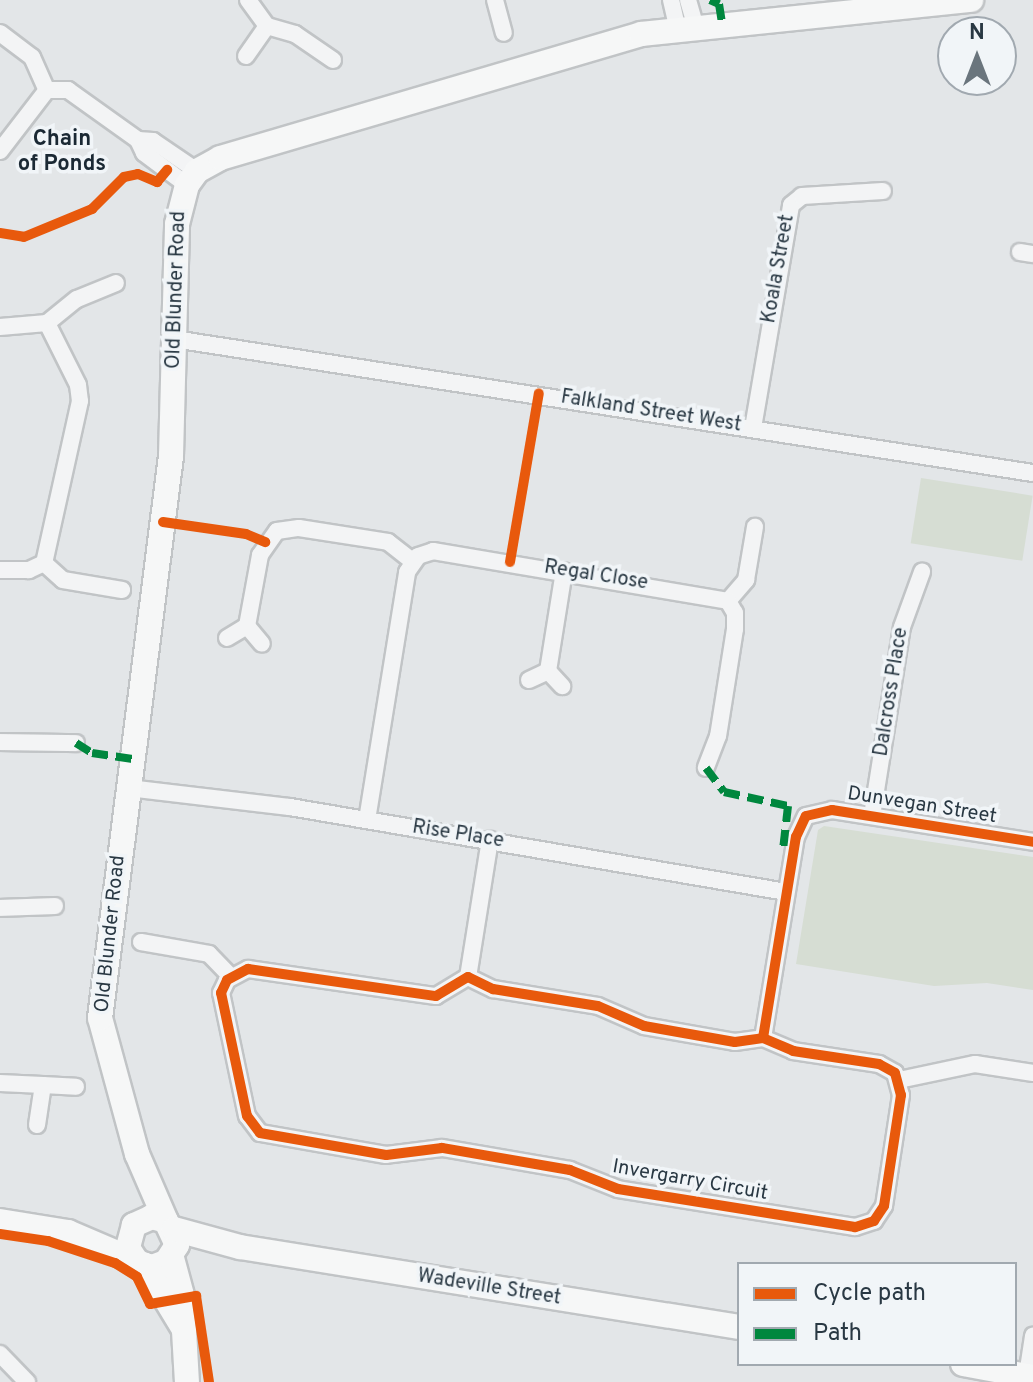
<!DOCTYPE html>
<style>
body{margin:0}
#map{position:relative;width:1033px;height:1382px;overflow:hidden;background:#e3e6e8;font-family:Overpass,sans-serif}
div>[style]{position:absolute}
[style*='--x']{left:calc(var(--x)*1px);top:calc(var(--y)*1px);width:calc(var(--w)*1px);rotate:calc(var(--a)*1deg)}
.green>*{inset:0;background:#d6ddd3;transform-origin:0 0}
.roads{filter:drop-shadow(2px 0 #c1c4c6) drop-shadow(-2px 0 #c1c4c6) drop-shadow(0 2px #c1c4c6) drop-shadow(0 -2px #c1c4c6)}
.street>*{height:16px;margin:-8px;padding:0 8px;transform-origin:8px;border-radius:8px;background:#f3f4f5}
.secondary>*{height:24px;margin:-12px;padding:0 12px;transform-origin:12px;border-radius:12px;background:#f6f7f7}
.quiet>*{height:8px;margin-top:-4px;transform-origin:0;background:repeating-linear-gradient(90deg,#00873e 0 16px,transparent 0 24px)}
.cycleway>*{height:10px;margin:-5px;padding:0 5px;transform-origin:5px;border-radius:5px;background:#e8590c}
span{translate:-50% -50%;white-space:nowrap;text-align:center;line-height:1.15;-webkit-text-stroke:7px #f1f5f8;paint-order:stroke}
.street-label{font-size:20px;color:#293843}
.neighbourhood-label{font-size:22px;color:#1b2934;font-weight:700}
.legend{position:absolute;left:737px;top:1262px;width:280px;height:104px;box-sizing:border-box;background:#f1f5f8;border:2px solid #a1a9b0;margin:0;padding:10px 14px;list-style:none;font-size:24px;color:#293843}
.legend li{display:flex;align-items:center;gap:16px;height:40px}
.legend b{width:40px;border:2px solid #a1a9b0}
.north{position:absolute;left:937px;top:16px;width:80px;height:80px;box-sizing:border-box;background:#f1f5f8;border:2px solid #a1a9b0;border-radius:50%;rotate:0deg;font-size:22px;font-weight:700;line-height:32px;text-align:center;color:#293843}
.north::after{content:'';display:block;margin:auto;width:28px;height:36px;background:#6a757d;clip-path:polygon(50% 0,100% 100%,50% 72%,0 100%)}
</style>
<div id="map">
<div class="green">
<i style="left:921px;top:478px;width:113px;height:66px;rotate:9deg"></i>
<i style="clip-path:polygon(824px 826px,1033px 857px,1033px 990px,987px 983px,934px 986px,796px 964px,818px 830px)"></i>
</div>
<div class="roads">
<div class="street">
<i style="--x:248;--y:0;--w:32;--a:54"></i>
<i style="--x:267;--y:26;--w:29;--a:16"></i>
<i style="--x:295;--y:34;--w:46;--a:34.4"></i>
<i style="--x:495;--y:0;--w:34;--a:75"></i>
<i style="--x:671;--y:0;--w:28;--a:77"></i>
<i style="--x:688;--y:0;--w:26;--a:74"></i>
<i style="--x:0;--y:33;--w:40;--a:37"></i>
<i style="--x:32;--y:57;--w:36;--a:66"></i>
<i style="--x:246;--y:56;--w:37;--a:-55"></i>
<i style="--x:138;--y:140;--w:15;--a:4"></i>
<i style="--x:153;--y:141;--w:53;--a:34.3"></i>
<i style="--x:0;--y:151;--w:77;--a:-52.4"></i>
<i style="--x:47;--y:90;--w:21;--a:0"></i>
<i style="--x:68;--y:90;--w:86;--a:35.5"></i>
<i style="--x:138;--y:140;--w:14;--a:65"></i>
<i style="--x:144;--y:153;--w:54;--a:36.7"></i>
<i style="--x:1020;--y:252;--w:13;--a:9"></i>
<i style="--x:47;--y:323;--w:38;--a:-39"></i>
<i style="--x:77;--y:299;--w:42;--a:-22.3"></i>
<i style="--x:0;--y:327;--w:47;--a:-4.9"></i>
<i style="--x:47;--y:323;--w:69;--a:63.4"></i>
<i style="--x:78;--y:385;--w:16;--a:83"></i>
<i style="--x:80;--y:401;--w:166;--a:102.5"></i>
<i style="--x:44;--y:563;--w:17;--a:155"></i>
<i style="--x:29;--y:570;--w:29;--a:180"></i>
<i style="--x:174;--y:339;--w:869;--a:8.87"></i>
<i style="--x:753;--y:428;--w:226;--a:-80.3"></i>
<i style="--x:791;--y:205;--w:14;--a:-39"></i>
<i style="--x:802;--y:196;--w:81;--a:-3.5"></i>
<i style="--x:44;--y:563;--w:25;--a:42"></i>
<i style="--x:63;--y:580;--w:60;--a:9.6"></i>
<i style="--x:728;--y:601;--w:28;--a:-49"></i>
<i style="--x:746;--y:580;--w:54;--a:-80.4"></i>
<i style="--x:247;--y:626;--w:72;--a:-79.6"></i>
<i style="--x:260;--y:555;--w:29;--a:-55"></i>
<i style="--x:277;--y:531;--w:22;--a:-8"></i>
<i style="--x:299;--y:528;--w:90;--a:8.9"></i>
<i style="--x:388;--y:542;--w:31;--a:38"></i>
<i style="--x:227;--y:638;--w:23;--a:-31"></i>
<i style="--x:247;--y:626;--w:23;--a:50"></i>
<i style="--x:548;--y:671;--w:101;--a:-80.9"></i>
<i style="--x:529;--y:680;--w:21;--a:-25"></i>
<i style="--x:548;--y:671;--w:21;--a:47"></i>
<i style="--x:0;--y:742;--w:76;--a:0.8"></i>
<i style="--x:128;--y:788;--w:163;--a:6.7"></i>
<i style="--x:290;--y:807;--w:503;--a:9.72"></i>
<i style="--x:872;--y:816;--w:191;--a:-81"></i>
<i style="--x:902;--y:627;--w:59;--a:-70"></i>
<i style="--x:367;--y:820;--w:251;--a:-80.8"></i>
<i style="--x:407;--y:572;--w:19;--a:-55"></i>
<i style="--x:418;--y:556;--w:16;--a:-18"></i>
<i style="--x:433;--y:551;--w:299;--a:9.6"></i>
<i style="--x:728;--y:601;--w:14;--a:60"></i>
<i style="--x:735;--y:613;--w:16;--a:90"></i>
<i style="--x:735;--y:629;--w:108;--a:99"></i>
<i style="--x:718;--y:736;--w:34;--a:111"></i>
<i style="--x:0;--y:908;--w:55;--a:-2.1"></i>
<i style="--x:141;--y:942;--w:69;--a:10"></i>
<i style="--x:209;--y:954;--w:32;--a:46"></i>
<i style="--x:468;--y:977;--w:139;--a:-80.9"></i>
<i style="--x:763;--y:1038;--w:33;--a:23"></i>
<i style="--x:793;--y:1051;--w:87;--a:8.6"></i>
<i style="--x:879;--y:1064;--w:18;--a:29"></i>
<i style="--x:895;--y:1073;--w:23;--a:75"></i>
<i style="--x:901;--y:1095;--w:112;--a:98.7"></i>
<i style="--x:884;--y:1206;--w:18;--a:124"></i>
<i style="--x:874;--y:1221;--w:20;--a:162"></i>
<i style="--x:855;--y:1227;--w:240;--a:-170.9"></i>
<i style="--x:618;--y:1189;--w:52;--a:-158.4"></i>
<i style="--x:570;--y:1170;--w:130;--a:-170.2"></i>
<i style="--x:442;--y:1148;--w:56;--a:172.9"></i>
<i style="--x:386;--y:1155;--w:128;--a:-170.1"></i>
<i style="--x:260;--y:1133;--w:21;--a:-127"></i>
<i style="--x:247;--y:1116;--w:126;--a:-101.9"></i>
<i style="--x:221;--y:993;--w:14;--a:-65"></i>
<i style="--x:227;--y:980;--w:24;--a:-28"></i>
<i style="--x:248;--y:969;--w:190;--a:8.2"></i>
<i style="--x:436;--y:996;--w:37;--a:-31"></i>
<i style="--x:468;--y:977;--w:28;--a:26"></i>
<i style="--x:493;--y:989;--w:106;--a:9.2"></i>
<i style="--x:598;--y:1006;--w:50;--a:23.5"></i>
<i style="--x:644;--y:1026;--w:92;--a:10"></i>
<i style="--x:735;--y:1042;--w:28;--a:-8"></i>
<i style="--x:763;--y:1038;--w:204;--a:-80.7"></i>
<i style="--x:796;--y:837;--w:23;--a:-65"></i>
<i style="--x:806;--y:816;--w:27;--a:-13"></i>
<i style="--x:832;--y:810;--w:204;--a:9"></i>
<i style="--x:899;--y:1080;--w:78;--a:-11.9"></i>
<i style="--x:975;--y:1064;--w:59;--a:8.8"></i>
<i style="--x:0;--y:1083;--w:43;--a:2.7"></i>
<i style="--x:37;--y:1125;--w:40;--a:-81.5"></i>
<i style="--x:43;--y:1085;--w:33;--a:3"></i>
<i style="--x:0;--y:1354;--w:39;--a:46"></i>
<i style="--x:1026;--y:1382;--w:47;--a:-81.3"></i>
</div>
<div class="secondary">
<i style="--x:0;--y:1221;--w:69;--a:9.2"></i>
<i style="--x:68;--y:1232;--w:84;--a:23.2"></i>
<i style="--x:145;--y:1265;--w:7;--a:16"></i>
<i style="--x:152;--y:1267;--w:15;--a:-20"></i>
<i style="--x:166;--y:1262;--w:20;--a:-57"></i>
<i style="--x:177;--y:1245;--w:26;--a:-115"></i>
<i style="--x:166;--y:1221;--w:15;--a:-164"></i>
<i style="--x:152;--y:1217;--w:20;--a:156"></i>
<i style="--x:134;--y:1225;--w:24;--a:105"></i>
<i style="--x:128;--y:1248;--w:17;--a:57"></i>
<i style="--x:166;--y:1221;--w:73;--a:-113.4"></i>
<i style="--x:137;--y:1154;--w:141;--a:-105.2"></i>
<i style="--x:100;--y:1018;--w:566;--a:-82.8"></i>
<i style="--x:171;--y:456;--w:232;--a:-88.5"></i>
<i style="--x:177;--y:224;--w:40;--a:-75.6"></i>
<i style="--x:187;--y:185;--w:17;--a:-54"></i>
<i style="--x:197;--y:171;--w:26;--a:-29"></i>
<i style="--x:220;--y:158;--w:439;--a:-16.4"></i>
<i style="--x:641;--y:34;--w:332;--a:-5.9"></i>
<i style="--x:174;--y:1229;--w:68;--a:15.3"></i>
<i style="--x:240;--y:1247;--w:505;--a:9.11"></i>
<i style="--x:172;--y:1258;--w:39;--a:75"></i>
<i style="--x:182;--y:1296;--w:86;--a:86.7"></i>
<i style="--x:145;--y:1265;--w:74;--a:58.9"></i>
<i style="--x:963;--y:1364;--w:71;--a:10.5"></i>
</div>
</div>
<div class="quiet">
<i style="--x:710;--y:0;--w:10;--a:24"></i>
<i style="--x:719;--y:4;--w:18;--a:81"></i>
<i style="--x:76;--y:743;--w:19;--a:32"></i>
<i style="--x:92;--y:753;--w:41;--a:8.3"></i>
<i style="--x:706;--y:768;--w:30;--a:53"></i>
<i style="--x:724;--y:792;--w:66;--a:12.3"></i>
<i style="--x:788;--y:806;--w:44;--a:96.5"></i>
</div>
<div class="cycleway">
<i style="--x:0;--y:233;--w:24;--a:9"></i>
<i style="--x:24;--y:237;--w:74;--a:-22.4"></i>
<i style="--x:92;--y:209;--w:45;--a:-45"></i>
<i style="--x:124;--y:177;--w:14;--a:-12"></i>
<i style="--x:138;--y:174;--w:21;--a:23"></i>
<i style="--x:157;--y:182;--w:16;--a:-50"></i>
<i style="--x:163;--y:522;--w:84;--a:8.2"></i>
<i style="--x:246;--y:534;--w:21;--a:23"></i>
<i style="--x:510;--y:562;--w:171;--a:-80.3"></i>
<i style="--x:763;--y:1038;--w:33;--a:23"></i>
<i style="--x:793;--y:1051;--w:87;--a:8.6"></i>
<i style="--x:879;--y:1064;--w:18;--a:29"></i>
<i style="--x:895;--y:1073;--w:23;--a:75"></i>
<i style="--x:901;--y:1095;--w:112;--a:98.7"></i>
<i style="--x:884;--y:1206;--w:18;--a:124"></i>
<i style="--x:874;--y:1221;--w:20;--a:162"></i>
<i style="--x:855;--y:1227;--w:240;--a:-170.9"></i>
<i style="--x:618;--y:1189;--w:52;--a:-158.4"></i>
<i style="--x:570;--y:1170;--w:130;--a:-170.2"></i>
<i style="--x:442;--y:1148;--w:56;--a:172.9"></i>
<i style="--x:386;--y:1155;--w:128;--a:-170.1"></i>
<i style="--x:260;--y:1133;--w:21;--a:-127"></i>
<i style="--x:247;--y:1116;--w:126;--a:-101.9"></i>
<i style="--x:221;--y:993;--w:14;--a:-65"></i>
<i style="--x:227;--y:980;--w:24;--a:-28"></i>
<i style="--x:248;--y:969;--w:190;--a:8.2"></i>
<i style="--x:436;--y:996;--w:37;--a:-31"></i>
<i style="--x:468;--y:977;--w:28;--a:26"></i>
<i style="--x:493;--y:989;--w:106;--a:9.2"></i>
<i style="--x:598;--y:1006;--w:50;--a:23.5"></i>
<i style="--x:644;--y:1026;--w:92;--a:10"></i>
<i style="--x:735;--y:1042;--w:28;--a:-8"></i>
<i style="--x:763;--y:1038;--w:204;--a:-80.7"></i>
<i style="--x:796;--y:837;--w:23;--a:-65"></i>
<i style="--x:806;--y:816;--w:27;--a:-13"></i>
<i style="--x:832;--y:810;--w:204;--a:9"></i>
<i style="--x:0;--y:1234;--w:49;--a:8.3"></i>
<i style="--x:48;--y:1241;--w:71;--a:18.2"></i>
<i style="--x:115;--y:1263;--w:26;--a:32"></i>
<i style="--x:137;--y:1277;--w:30;--a:64"></i>
<i style="--x:150;--y:1304;--w:47;--a:-9.9"></i>
<i style="--x:196;--y:1296;--w:87;--a:81.4"></i>
</div>
<div class="street-label">
<span style="left:779px;top:269px;rotate:-80deg">Koala Street</span>
<span style="left:177px;top:290px;rotate:-88deg">Old Blunder Road</span>
<span style="left:651px;top:412px;rotate:9deg">Falkland Street West</span>
<span style="left:596px;top:576px;rotate:9deg">Regal Close</span>
<span style="left:892px;top:692px;rotate:-81deg">Dalcross Place</span>
<span style="left:922px;top:806px;rotate:9deg">Dunvegan Street</span>
<span style="left:458px;top:835px;rotate:9deg">Rise Place</span>
<span style="left:111px;top:934px;rotate:-84deg">Old Blunder Road</span>
<span style="left:690px;top:1181px;rotate:10deg">Invergarry Circuit</span>
<span style="left:489px;top:1288px;rotate:9deg">Wadeville Street</span>
</div>
<div class="neighbourhood-label">
<span style="left:62px;top:152px">Chain<br>of Ponds</span>
</div>
<ul class="legend">
<li><b style="height:10px;background:#e8590c"></b>Cycle path</li>
<li><b style="height:10px;background:#00873e"></b>Path</li>
</ul>
<div class="north">N</div>
</div>
